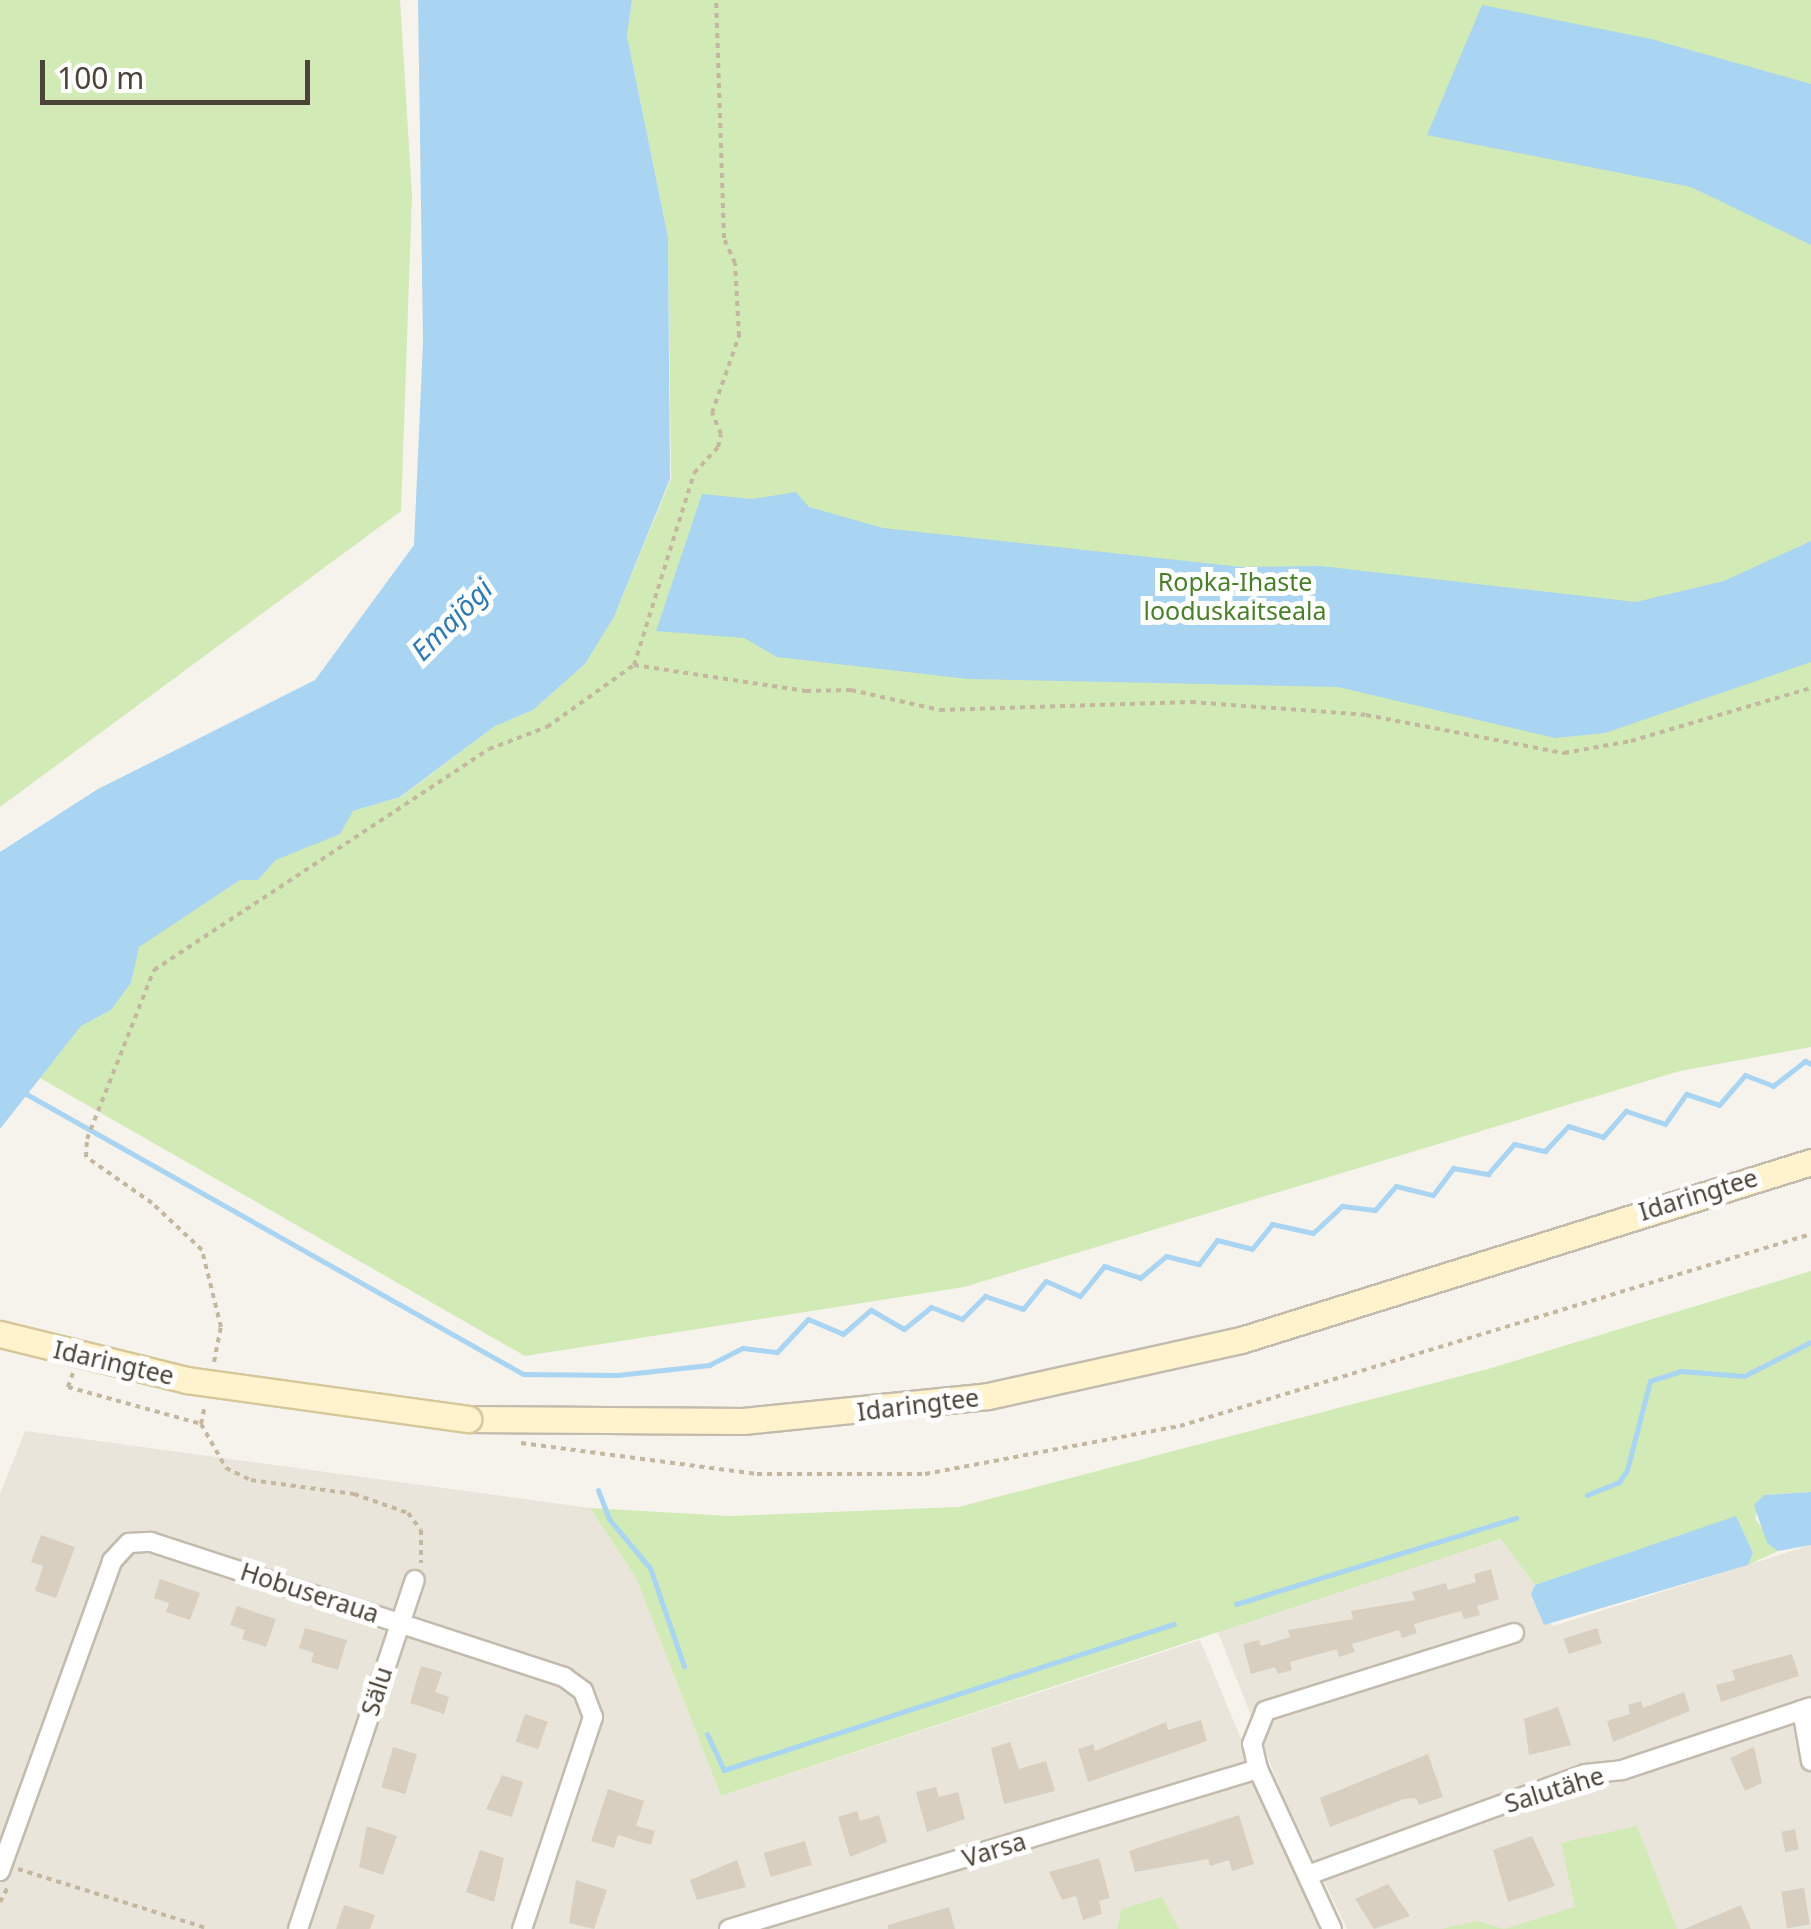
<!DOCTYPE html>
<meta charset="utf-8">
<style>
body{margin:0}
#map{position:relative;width:1811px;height:1929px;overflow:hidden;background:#f6f3ec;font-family:"Noto Sans",sans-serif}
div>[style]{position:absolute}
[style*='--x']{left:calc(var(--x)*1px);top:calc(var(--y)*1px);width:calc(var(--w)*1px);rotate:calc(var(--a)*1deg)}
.residential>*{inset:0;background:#eae5da}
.green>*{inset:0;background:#d2eab5}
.water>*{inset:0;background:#a9d4f2}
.stream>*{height:5px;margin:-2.5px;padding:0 2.5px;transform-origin:2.5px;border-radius:2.5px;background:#a9d4f2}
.building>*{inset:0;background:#d8cfc1;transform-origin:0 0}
.path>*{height:4px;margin-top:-2px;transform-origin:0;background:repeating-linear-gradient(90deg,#c4b79f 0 5px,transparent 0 10px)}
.roads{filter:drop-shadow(2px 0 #c2bbae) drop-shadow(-2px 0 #c2bbae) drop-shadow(0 2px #c2bbae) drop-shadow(0 -2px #c2bbae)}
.minor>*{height:18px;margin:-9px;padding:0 9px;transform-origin:9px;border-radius:9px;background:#fff}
.secondary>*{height:25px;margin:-12.5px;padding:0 12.5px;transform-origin:12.5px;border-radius:12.5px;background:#fff3cd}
.bridges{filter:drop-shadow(2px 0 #d6c79b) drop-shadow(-2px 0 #d6c79b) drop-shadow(0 2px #d6c79b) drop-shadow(0 -2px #d6c79b)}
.secondary-bridge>*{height:25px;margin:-12.5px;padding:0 12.5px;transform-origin:12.5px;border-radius:12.5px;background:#fff3cd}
span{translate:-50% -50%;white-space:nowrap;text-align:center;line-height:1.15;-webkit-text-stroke:10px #fff;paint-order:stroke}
.park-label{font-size:25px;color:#4a7f2a}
.street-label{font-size:25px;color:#4b4439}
.water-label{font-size:28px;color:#2e7ab2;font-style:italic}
.scale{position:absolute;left:40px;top:60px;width:270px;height:45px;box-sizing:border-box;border:5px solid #4b4439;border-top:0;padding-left:12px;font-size:30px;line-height:35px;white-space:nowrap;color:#4b4439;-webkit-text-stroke:8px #fff;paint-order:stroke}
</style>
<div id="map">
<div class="residential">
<i style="clip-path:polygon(25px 1431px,590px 1508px,636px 1578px,721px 1796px,1200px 1640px,1320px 1929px,0 1929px,0 1494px)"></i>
<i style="clip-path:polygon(1502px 1539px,1535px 1585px,1532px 1594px,1553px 1626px,1811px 1545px,1811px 1929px,1347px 1929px,1284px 1798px,1217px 1630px)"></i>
</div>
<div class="green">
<i style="clip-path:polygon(0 0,400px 0,412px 195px,401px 511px,0 807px)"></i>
<i style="clip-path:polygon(632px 0,1811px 0,1811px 1047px,1680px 1071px,964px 1287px,525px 1356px,40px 1078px,81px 1026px,111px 1010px,131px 983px,138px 947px,240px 880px,258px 880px,276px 860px,353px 811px,401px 797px,495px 726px,533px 710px,585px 664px,614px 617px,671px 479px,668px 237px,627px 36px)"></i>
<i style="clip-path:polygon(1811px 1271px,1811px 1492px,1764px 1495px,1755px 1518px,1778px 1551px,1748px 1565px,1753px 1553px,1736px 1517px,1535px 1585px,1501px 1539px,721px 1796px,636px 1578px,590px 1508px,730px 1516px,959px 1507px,1488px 1369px)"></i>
<i style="clip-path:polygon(1637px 1826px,1677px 1929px,1441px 1929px,1478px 1921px,1504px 1929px,1575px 1907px,1561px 1843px)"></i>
<i style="clip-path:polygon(1162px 1897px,1179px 1929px,1117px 1929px,1122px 1909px)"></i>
</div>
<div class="water">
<i style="clip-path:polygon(418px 0,632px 0,627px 36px,668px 237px,670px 479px,614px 617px,585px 664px,533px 710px,495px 726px,400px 797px,353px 811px,340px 834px,276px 860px,258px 880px,240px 880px,139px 947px,131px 983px,111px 1010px,81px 1026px,0 1129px,0 852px,98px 789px,315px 680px,414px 545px,423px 342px)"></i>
<i style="clip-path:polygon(1482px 5px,1651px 39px,1811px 84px,1811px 245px,1691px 187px,1427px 135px)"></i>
<i style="clip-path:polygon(796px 492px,809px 507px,883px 528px,1241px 567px,1320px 566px,1636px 602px,1724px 581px,1811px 541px,1811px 662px,1605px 733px,1555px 738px,1338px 687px,968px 679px,777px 657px,744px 638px,656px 631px,702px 494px,752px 499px)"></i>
<i style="clip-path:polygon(1811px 1492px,1811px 1545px,1778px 1551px,1767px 1543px,1754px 1505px,1764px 1495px)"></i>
<i style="clip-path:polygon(1736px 1516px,1753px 1553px,1748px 1565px,1544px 1625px,1531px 1594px,1535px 1585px)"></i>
</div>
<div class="stream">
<i style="--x:21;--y:1091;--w:576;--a:29.41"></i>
<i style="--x:523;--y:1374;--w:94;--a:0.6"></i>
<i style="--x:617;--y:1375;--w:93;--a:-6.2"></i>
<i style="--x:709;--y:1365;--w:38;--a:-27"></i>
<i style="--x:743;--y:1348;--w:34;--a:7"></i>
<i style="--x:777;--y:1352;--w:45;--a:-46.8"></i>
<i style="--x:808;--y:1319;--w:38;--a:23"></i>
<i style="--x:843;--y:1334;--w:37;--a:-41"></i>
<i style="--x:871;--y:1310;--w:38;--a:30"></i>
<i style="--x:904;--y:1329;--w:35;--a:-39"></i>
<i style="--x:931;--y:1307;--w:33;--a:21"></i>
<i style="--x:962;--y:1319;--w:33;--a:-45"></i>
<i style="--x:985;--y:1296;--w:40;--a:18.9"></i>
<i style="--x:1023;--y:1309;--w:36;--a:-51"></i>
<i style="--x:1046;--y:1281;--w:37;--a:24"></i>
<i style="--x:1080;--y:1296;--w:38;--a:-51"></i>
<i style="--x:1104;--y:1266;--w:38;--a:18"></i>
<i style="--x:1140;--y:1278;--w:34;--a:-40"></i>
<i style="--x:1166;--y:1256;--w:34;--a:14"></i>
<i style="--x:1199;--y:1264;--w:30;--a:-53"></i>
<i style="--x:1217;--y:1240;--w:36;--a:14"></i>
<i style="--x:1252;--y:1249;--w:32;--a:-51"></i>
<i style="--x:1272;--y:1224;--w:42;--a:12.4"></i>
<i style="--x:1313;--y:1233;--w:40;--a:-43"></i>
<i style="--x:1342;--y:1206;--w:33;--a:7"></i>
<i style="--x:1375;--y:1210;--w:32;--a:-49"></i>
<i style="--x:1396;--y:1186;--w:38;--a:14"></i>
<i style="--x:1433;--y:1195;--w:34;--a:-53"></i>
<i style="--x:1453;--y:1168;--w:36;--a:10"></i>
<i style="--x:1488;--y:1174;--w:40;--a:-49"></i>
<i style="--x:1514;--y:1144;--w:32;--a:13"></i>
<i style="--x:1545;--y:1151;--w:34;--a:-47"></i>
<i style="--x:1568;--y:1126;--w:37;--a:17"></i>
<i style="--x:1603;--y:1137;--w:35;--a:-49"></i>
<i style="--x:1626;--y:1111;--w:41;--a:18.4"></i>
<i style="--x:1665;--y:1124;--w:37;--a:-55"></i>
<i style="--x:1686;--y:1094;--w:35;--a:18"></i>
<i style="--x:1719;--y:1105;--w:40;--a:-49"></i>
<i style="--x:1745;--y:1075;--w:30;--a:21"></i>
<i style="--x:1773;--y:1086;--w:41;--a:-38"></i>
<i style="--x:1805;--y:1061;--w:7;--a:27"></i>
<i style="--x:598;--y:1490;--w:31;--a:69"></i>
<i style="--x:609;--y:1519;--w:64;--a:50.1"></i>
<i style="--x:650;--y:1568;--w:104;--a:70.9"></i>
<i style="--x:1587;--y:1495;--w:35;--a:-22"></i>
<i style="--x:1619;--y:1482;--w:14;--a:-56"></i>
<i style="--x:1627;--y:1470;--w:92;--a:-75.5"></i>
<i style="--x:1650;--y:1381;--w:33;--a:-18"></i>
<i style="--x:1681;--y:1371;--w:63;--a:4.5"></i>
<i style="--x:1744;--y:1376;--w:75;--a:-26.9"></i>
<i style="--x:1236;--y:1604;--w:293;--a:-17.1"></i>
<i style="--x:707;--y:1734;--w:40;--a:65"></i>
<i style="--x:724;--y:1770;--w:473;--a:-18"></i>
</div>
<div class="building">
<i style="clip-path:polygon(41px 1535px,75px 1547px,56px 1598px,35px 1591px,43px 1566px,31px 1562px)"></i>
<i style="clip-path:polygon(1491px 1569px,1499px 1599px,1477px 1606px,1480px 1615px,1464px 1619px,1461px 1611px,1414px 1624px,1417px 1633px,1402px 1638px,1399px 1630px,1352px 1644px,1355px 1652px,1339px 1657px,1337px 1649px,1290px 1662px,1292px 1670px,1278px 1674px,1275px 1667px,1251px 1674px,1243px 1644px,1259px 1640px,1261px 1646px,1290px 1637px,1288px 1630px,1353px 1619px,1351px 1611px,1415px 1600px,1412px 1592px,1446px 1583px,1448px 1590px,1476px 1582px,1474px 1574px)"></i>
<i style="clip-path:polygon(160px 1579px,200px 1593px,190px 1620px,166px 1612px,169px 1603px,154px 1598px)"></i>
<i style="clip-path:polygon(237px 1606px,276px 1619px,266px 1647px,242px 1639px,245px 1630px,230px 1625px)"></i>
<i style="clip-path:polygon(305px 1628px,347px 1640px,338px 1670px,311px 1662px,314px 1653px,299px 1648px)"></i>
<i style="left:1597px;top:1628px;width:16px;height:35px;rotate:72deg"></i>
<i style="clip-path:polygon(1792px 1654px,1799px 1676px,1721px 1702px,1716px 1685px,1735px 1680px,1732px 1670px)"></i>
<i style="clip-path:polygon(421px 1666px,442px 1672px,435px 1692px,449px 1697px,444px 1714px,410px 1703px)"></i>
<i style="clip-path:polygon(1684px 1692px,1690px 1711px,1613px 1742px,1607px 1721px,1630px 1714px,1628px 1705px,1641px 1701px,1643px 1708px)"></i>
<i style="clip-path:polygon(1558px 1707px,1571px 1745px,1529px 1755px,1524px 1719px)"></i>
<i style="left:525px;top:1714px;width:24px;height:29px;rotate:19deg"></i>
<i style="clip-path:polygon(1201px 1720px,1207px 1741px,1088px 1782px,1078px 1749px,1093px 1744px,1095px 1751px,1166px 1722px,1168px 1730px)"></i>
<i style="clip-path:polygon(1010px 1742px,1019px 1769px,1046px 1761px,1055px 1791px,1004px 1804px,991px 1748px)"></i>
<i style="left:393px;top:1747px;width:25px;height:42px;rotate:16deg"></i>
<i style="clip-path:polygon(1754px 1747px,1762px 1783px,1745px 1791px,1730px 1758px)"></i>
<i style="clip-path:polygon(1428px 1754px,1443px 1797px,1419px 1805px,1416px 1798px,1404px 1799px,1330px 1827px,1320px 1798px)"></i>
<i style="clip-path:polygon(502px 1775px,523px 1782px,512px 1817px,486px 1809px)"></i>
<i style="clip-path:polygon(936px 1787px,939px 1797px,958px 1792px,965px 1819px,927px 1832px,916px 1792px)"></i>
<i style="clip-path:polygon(608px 1789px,644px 1801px,636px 1826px,655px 1831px,651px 1845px,618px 1835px,614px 1848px,591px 1841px)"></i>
<i style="clip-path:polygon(857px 1811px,860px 1821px,879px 1815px,887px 1842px,850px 1857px,838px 1817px)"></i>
<i style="clip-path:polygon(1239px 1815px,1254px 1864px,1232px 1871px,1229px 1860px,1210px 1866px,1208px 1859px,1135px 1872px,1129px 1851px)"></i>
<i style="clip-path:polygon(367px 1826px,397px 1836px,383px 1875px,359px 1867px)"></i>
<i style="left:1795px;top:1829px;width:21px;height:14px;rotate:79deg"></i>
<i style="clip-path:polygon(1532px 1836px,1555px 1886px,1508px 1902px,1493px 1850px)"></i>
<i style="left:805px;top:1841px;width:25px;height:43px;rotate:74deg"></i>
<i style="clip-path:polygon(480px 1850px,504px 1858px,494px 1902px,466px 1892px)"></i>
<i style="clip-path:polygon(1099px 1858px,1110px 1898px,1099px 1901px,1102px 1914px,1083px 1920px,1076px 1896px,1062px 1900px,1049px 1872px)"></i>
<i style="clip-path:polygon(737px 1860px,746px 1887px,697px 1900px,690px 1880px)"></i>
<i style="clip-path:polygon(576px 1880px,607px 1890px,594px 1929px,569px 1923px)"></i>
<i style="clip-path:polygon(1388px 1884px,1410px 1916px,1374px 1929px,1355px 1899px)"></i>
<i style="left:1804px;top:1888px;width:37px;height:23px;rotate:81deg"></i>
<i style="clip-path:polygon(344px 1905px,375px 1915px,370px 1929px,336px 1929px)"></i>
<i style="clip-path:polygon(1741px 1905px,1751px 1929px,1684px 1929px)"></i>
<i style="clip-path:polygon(949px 1907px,955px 1929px,888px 1929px,888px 1925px)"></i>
</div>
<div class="path">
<i style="--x:634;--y:665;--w:201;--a:-72.6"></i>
<i style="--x:694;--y:473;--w:35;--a:-47"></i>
<i style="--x:718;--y:447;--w:13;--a:-77"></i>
<i style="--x:721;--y:434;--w:23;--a:-113"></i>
<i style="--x:712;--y:413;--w:82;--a:-70.7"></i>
<i style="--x:739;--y:336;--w:73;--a:-93.1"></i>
<i style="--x:735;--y:263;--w:27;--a:-114"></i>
<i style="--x:724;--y:238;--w:238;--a:-91.9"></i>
<i style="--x:214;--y:1362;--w:36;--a:-79"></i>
<i style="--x:221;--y:1327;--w:79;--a:-103.9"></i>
<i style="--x:202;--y:1250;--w:69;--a:-136.8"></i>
<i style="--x:152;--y:1203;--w:80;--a:-145.1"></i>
<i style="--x:86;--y:1157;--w:18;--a:-87"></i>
<i style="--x:87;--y:1139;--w:182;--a:-68.4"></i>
<i style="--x:154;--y:970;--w:401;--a:-33.4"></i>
<i style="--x:489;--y:749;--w:62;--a:-20.8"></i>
<i style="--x:547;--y:727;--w:107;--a:-35.5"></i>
<i style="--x:634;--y:665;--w:174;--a:8.6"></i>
<i style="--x:806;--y:691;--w:45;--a:-1.3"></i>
<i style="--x:851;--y:690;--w:91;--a:12.7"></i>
<i style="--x:940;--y:710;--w:251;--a:-1.8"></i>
<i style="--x:1191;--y:702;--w:175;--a:4.2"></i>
<i style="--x:1366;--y:715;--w:202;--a:10.9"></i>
<i style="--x:1564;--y:753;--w:68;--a:-10.2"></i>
<i style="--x:1631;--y:741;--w:188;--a:-16.4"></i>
<i style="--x:73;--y:1373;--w:15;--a:110"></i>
<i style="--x:68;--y:1387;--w:138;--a:15.5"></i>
<i style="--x:201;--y:1424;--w:19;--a:-78"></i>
<i style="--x:201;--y:1424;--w:51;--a:60.4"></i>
<i style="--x:226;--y:1468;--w:28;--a:26"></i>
<i style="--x:251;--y:1480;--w:104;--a:7.7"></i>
<i style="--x:354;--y:1494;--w:57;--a:19.4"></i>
<i style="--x:408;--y:1513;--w:21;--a:53"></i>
<i style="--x:421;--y:1530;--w:33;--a:90"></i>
<i style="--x:521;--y:1443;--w:238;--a:7.5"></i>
<i style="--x:757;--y:1474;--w:168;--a:0"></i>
<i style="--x:925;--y:1474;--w:259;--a:-10.7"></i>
<i style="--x:1180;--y:1426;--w:660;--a:-16.92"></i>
<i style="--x:18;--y:1869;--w:200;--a:17.4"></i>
<i style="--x:0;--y:1902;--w:19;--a:-62"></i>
</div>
<div class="roads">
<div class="minor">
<i style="--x:1802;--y:1710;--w:52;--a:80"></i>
<i style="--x:1258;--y:1769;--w:26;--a:-103"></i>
<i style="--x:1252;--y:1744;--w:35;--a:-68"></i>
<i style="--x:1265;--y:1711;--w:261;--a:-17.4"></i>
<i style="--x:0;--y:1871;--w:330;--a:-70.1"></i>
<i style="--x:112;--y:1561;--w:25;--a:-47"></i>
<i style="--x:129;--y:1543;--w:22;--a:-3"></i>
<i style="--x:151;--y:1542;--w:435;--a:18.1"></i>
<i style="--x:564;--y:1677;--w:24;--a:36"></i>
<i style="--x:583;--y:1691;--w:28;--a:69"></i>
<i style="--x:593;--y:1717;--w:224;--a:108.5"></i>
<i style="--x:1308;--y:1875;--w:295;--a:-20"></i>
<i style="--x:1585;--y:1774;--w:37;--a:-6"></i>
<i style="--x:1622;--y:1770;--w:199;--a:-18.4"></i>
<i style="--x:298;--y:1929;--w:368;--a:-71.5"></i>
<i style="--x:729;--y:1929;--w:553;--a:-16.83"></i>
<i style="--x:1258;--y:1769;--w:176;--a:65.2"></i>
</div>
<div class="secondary">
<i style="--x:468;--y:1419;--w:275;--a:0.4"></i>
<i style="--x:743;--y:1421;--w:246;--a:-5.8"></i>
<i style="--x:988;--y:1396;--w:259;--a:-12.5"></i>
<i style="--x:1241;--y:1340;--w:597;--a:-17.34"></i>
</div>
</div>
<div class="bridges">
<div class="secondary-bridge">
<i style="--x:0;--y:1334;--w:193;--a:13.8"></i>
<i style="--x:187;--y:1380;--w:284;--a:7.9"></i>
</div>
</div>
<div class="park-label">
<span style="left:1235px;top:596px">Ropka-Ihaste<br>looduskaitseala</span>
</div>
<div class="street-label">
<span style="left:1698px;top:1194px;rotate:-17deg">Idaringtee</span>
<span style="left:114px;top:1362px;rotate:13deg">Idaringtee</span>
<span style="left:918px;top:1404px;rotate:-7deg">Idaringtee</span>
<span style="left:310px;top:1592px;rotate:18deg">Hobuseraua</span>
<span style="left:376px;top:1691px;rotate:-72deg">Sälu</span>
<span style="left:1554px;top:1789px;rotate:-17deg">Salutähe</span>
<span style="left:994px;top:1849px;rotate:-17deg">Varsa</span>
</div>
<div class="water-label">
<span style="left:451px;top:619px;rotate:-45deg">Emajõgi</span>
</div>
<div class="scale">100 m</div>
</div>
